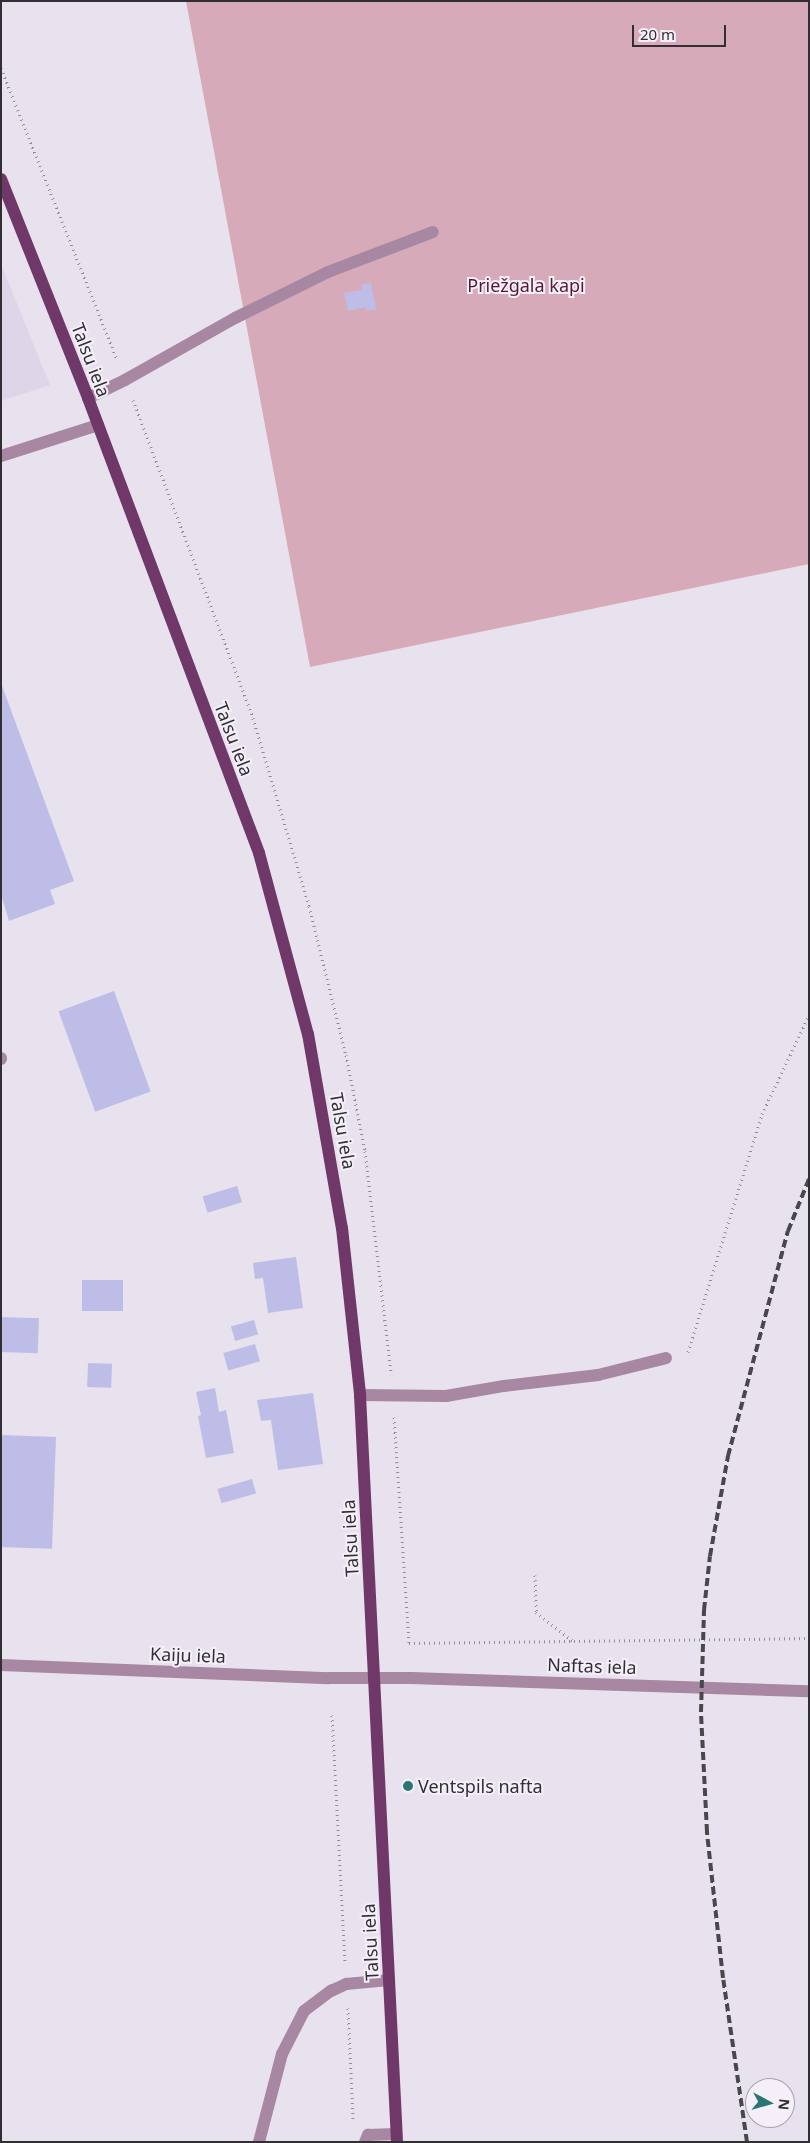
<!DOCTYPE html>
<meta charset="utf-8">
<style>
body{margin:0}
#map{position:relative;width:810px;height:2143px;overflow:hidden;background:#e7e2ed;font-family:"Noto Sans",sans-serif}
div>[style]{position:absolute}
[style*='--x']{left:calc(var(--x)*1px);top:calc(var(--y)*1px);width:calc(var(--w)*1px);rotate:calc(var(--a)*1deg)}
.built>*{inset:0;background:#dfd5e8}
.green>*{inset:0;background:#d7aab9}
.building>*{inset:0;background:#bdbde8;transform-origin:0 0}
.path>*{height:3px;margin-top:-1.5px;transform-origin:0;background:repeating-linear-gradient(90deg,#908d94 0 1px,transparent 0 5px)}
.minor>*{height:12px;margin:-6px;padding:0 6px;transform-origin:6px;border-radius:6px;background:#a787a1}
.major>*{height:12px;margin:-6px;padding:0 6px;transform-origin:6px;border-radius:6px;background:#703869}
.rail>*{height:4px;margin-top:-2px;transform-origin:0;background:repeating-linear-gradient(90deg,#49474c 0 8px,transparent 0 12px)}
.dots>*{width:14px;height:14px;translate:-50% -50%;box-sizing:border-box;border:2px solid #f5effa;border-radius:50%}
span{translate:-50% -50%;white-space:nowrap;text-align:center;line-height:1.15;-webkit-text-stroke:4px #f5effa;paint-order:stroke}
.park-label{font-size:18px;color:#541a34}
.street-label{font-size:18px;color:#312f33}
.poi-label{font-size:18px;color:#312f33}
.left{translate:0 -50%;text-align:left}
.frame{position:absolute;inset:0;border:2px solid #312f33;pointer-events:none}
.north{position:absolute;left:745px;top:2078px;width:50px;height:50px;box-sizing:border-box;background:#f5effa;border:1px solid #a7a2aa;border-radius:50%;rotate:96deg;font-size:14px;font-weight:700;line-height:20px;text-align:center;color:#312f33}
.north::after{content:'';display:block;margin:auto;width:18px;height:22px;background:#2b7573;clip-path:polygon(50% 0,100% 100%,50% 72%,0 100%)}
.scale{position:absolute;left:632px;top:25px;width:94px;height:22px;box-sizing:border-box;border:2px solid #312f33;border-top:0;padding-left:6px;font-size:15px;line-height:18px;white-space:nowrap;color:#312f33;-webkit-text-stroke:4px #f5effa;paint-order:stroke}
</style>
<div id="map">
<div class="built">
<i style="clip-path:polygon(1px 264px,50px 385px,1px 401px)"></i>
</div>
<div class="green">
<i style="clip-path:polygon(186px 1px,809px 1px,809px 564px,310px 667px)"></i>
</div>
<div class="building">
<i style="clip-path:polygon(371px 283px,376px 309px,367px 311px,366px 307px,348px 311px,344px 293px,362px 290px,361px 285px)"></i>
<i style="clip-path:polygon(1px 683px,74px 881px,50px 890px,55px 904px,9px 921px,1px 894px)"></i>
<i style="left:114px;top:991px;width:107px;height:59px;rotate:70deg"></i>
<i style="left:237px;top:1186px;width:17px;height:36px;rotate:73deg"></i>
<i style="clip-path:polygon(296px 1257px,303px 1308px,268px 1313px,263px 1278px,255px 1279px,253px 1263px)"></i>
<i style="left:82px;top:1280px;width:41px;height:31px"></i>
<i style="left:1px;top:1317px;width:38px;height:35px;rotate:2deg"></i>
<i style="left:254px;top:1320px;width:15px;height:24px;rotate:74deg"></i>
<i style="left:255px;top:1344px;width:18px;height:33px;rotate:74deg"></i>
<i style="left:88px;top:1363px;width:24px;height:24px;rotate:2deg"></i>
<i style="clip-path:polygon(215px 1388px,219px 1412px,226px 1410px,234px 1453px,206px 1458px,198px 1416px,201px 1415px,196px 1392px)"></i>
<i style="clip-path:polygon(313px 1393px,323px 1464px,278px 1470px,271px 1420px,261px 1421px,257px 1400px)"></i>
<i style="left:1px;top:1435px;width:55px;height:112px;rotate:2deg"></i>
<i style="left:252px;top:1479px;width:15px;height:36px;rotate:74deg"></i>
</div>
<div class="path">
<i style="--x:1;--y:68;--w:314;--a:68.3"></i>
<i style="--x:133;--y:400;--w:340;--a:69.3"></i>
<i style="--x:253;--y:718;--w:196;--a:73.4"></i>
<i style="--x:309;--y:906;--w:154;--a:76.1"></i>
<i style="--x:346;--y:1055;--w:98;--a:78.8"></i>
<i style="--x:365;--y:1151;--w:225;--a:83.3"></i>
<i style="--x:688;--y:1352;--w:249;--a:-72.7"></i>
<i style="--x:762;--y:1114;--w:110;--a:-64.6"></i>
<i style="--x:394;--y:1417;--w:226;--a:86.2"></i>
<i style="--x:409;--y:1643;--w:400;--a:-0.7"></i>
<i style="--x:535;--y:1575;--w:37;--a:88"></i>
<i style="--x:536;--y:1612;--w:47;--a:38.1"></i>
<i style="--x:332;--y:1715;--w:247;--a:87"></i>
<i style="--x:348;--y:2008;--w:111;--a:87.4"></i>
</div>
<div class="minor">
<i style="--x:88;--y:398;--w:41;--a:-25.9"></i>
<i style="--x:125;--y:380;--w:126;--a:-29.4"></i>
<i style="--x:235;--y:318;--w:104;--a:-26.3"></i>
<i style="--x:328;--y:272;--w:112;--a:-20.9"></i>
<i style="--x:1;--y:456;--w:102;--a:-17.7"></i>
<i style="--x:1;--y:1058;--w:1;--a:90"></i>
<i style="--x:360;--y:1395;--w:86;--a:0.7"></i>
<i style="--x:446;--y:1396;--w:59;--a:-9.8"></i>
<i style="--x:504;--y:1386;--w:95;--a:-6.7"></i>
<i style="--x:598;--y:1375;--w:70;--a:-14"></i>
<i style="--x:1;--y:1665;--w:328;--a:2.3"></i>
<i style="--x:329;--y:1678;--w:82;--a:0"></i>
<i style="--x:411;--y:1678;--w:398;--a:1.9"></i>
<i style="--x:259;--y:2142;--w:91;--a:-75.4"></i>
<i style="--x:282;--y:2054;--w:48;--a:-62.9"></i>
<i style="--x:304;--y:2011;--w:34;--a:-37"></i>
<i style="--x:331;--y:1991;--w:17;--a:-25"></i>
<i style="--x:346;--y:1984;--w:43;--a:-5.3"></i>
<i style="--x:365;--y:2142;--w:8;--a:-67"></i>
<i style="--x:368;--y:2135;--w:28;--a:-2"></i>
</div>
<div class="major">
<i style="--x:1;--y:179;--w:236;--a:68.3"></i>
<i style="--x:88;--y:398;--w:486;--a:69.4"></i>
<i style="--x:259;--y:853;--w:188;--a:74.9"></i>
<i style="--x:308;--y:1034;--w:197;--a:80.1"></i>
<i style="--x:342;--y:1228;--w:168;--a:83.8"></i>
<i style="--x:360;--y:1395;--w:748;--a:87.16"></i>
</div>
<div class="rail">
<i style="--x:747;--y:2142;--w:166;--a:-98.3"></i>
<i style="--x:723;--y:1978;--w:147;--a:-96.3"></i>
<i style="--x:707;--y:1832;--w:120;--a:-92.9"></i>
<i style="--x:701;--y:1712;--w:102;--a:-88.3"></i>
<i style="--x:704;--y:1610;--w:54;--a:-83.7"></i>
<i style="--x:710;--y:1556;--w:102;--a:-79.8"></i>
<i style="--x:728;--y:1456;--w:233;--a:-75.1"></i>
<i style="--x:788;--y:1231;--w:56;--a:-68"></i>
</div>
<div class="dots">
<i style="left:408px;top:1786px;background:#2b7573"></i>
</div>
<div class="park-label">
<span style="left:526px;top:285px">Priežgala kapi</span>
</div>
<div class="street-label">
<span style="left:91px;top:360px;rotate:69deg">Talsu iela</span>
<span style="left:234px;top:739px;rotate:69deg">Talsu iela</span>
<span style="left:343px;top:1131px;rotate:80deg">Talsu iela</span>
<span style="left:350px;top:1538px;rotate:-93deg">Talsu iela</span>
<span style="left:188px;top:1655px;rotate:2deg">Kaiju iela</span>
<span style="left:592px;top:1666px;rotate:2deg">Naftas iela</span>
<span style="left:370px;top:1942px;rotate:-93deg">Talsu iela</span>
</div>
<div class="poi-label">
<span class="left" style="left:418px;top:1786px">Ventspils nafta</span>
</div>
<div class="frame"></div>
<div class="north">N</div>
<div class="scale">20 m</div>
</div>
